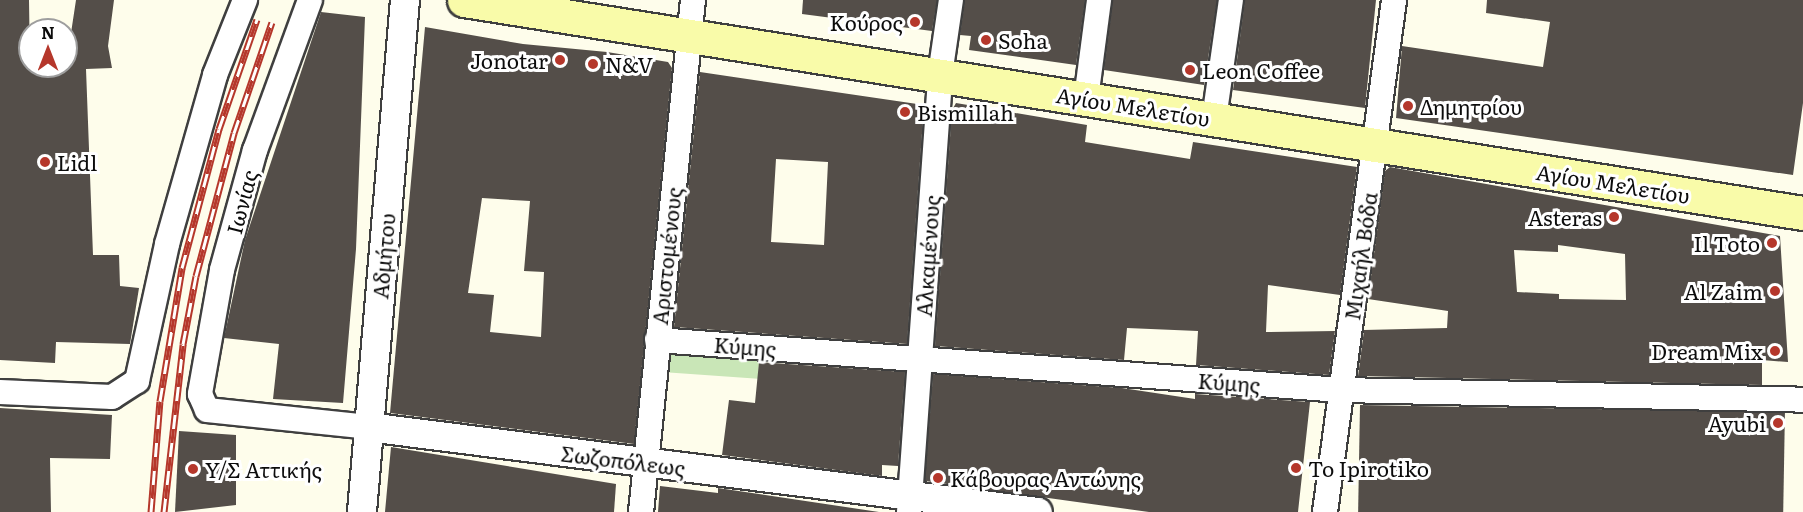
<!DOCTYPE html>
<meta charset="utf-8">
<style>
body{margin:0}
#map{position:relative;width:1803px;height:512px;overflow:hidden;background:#fefdeb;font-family:Literata,serif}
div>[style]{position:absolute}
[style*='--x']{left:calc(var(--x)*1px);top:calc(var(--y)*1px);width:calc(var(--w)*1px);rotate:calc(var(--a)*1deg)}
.green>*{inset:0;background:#c9e6b7;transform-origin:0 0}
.building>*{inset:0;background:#544e49;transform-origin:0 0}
.roads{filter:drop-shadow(2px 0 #3f3f3f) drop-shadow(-2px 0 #3f3f3f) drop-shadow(0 2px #3f3f3f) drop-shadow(0 -2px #3f3f3f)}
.minor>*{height:24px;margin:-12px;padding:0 12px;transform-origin:12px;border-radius:12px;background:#fff}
.tertiary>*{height:28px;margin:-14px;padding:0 14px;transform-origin:14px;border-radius:14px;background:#fff}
.secondary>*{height:33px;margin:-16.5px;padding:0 16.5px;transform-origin:16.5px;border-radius:16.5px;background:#f9fba9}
.rail>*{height:7px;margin-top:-3.5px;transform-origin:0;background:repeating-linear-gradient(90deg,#fff 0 14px,#b5372b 0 28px);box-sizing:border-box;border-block:2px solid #b5372b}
.dots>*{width:16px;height:16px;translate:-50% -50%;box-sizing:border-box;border:3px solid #fff;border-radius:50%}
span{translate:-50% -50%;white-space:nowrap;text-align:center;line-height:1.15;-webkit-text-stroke:6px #fff;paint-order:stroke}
.poi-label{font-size:21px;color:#0c0c0c}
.right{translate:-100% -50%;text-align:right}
.left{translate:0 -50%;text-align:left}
.street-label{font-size:21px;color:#0c0c0c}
.north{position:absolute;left:18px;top:18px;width:60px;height:60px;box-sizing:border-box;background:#fff;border:2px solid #9e9e9e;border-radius:50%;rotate:0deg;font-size:16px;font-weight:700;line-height:24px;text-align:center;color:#0c0c0c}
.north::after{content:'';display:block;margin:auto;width:21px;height:27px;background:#b5372b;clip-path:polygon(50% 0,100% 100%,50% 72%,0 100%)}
</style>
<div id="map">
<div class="green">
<i style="left:664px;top:345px;width:96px;height:27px;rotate:4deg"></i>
</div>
<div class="building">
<i style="clip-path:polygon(0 0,29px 0,30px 66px,66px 66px,76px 0,114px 0,108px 46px,112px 68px,86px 69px,93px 255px,119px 255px,120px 286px,139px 288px,130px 344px,56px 342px,55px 363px,0 360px)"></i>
<i style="clip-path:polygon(803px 0,937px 0,932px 31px,802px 14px)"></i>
<i style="clip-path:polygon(965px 0,1085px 0,1076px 65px,969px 50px,971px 36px,960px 35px)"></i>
<i style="clip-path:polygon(1113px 0,1217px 0,1204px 85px,1104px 70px)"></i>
<i style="clip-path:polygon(1245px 0,1376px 0,1365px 108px,1233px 90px)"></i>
<i style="clip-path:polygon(1487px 0,1803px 0,1803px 103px,1793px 175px,1396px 118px,1402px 46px,1543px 67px,1550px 22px,1486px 13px)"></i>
<i style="clip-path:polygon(321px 12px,365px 17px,356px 249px,343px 403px,273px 399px,279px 344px,224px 338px,245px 240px)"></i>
<i style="clip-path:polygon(evenodd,425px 27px,523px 44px,607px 52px,668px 62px,672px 68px,634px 444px,390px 413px,425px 27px,482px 198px,530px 201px,524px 271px,544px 272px,541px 337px,490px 332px,494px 295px,468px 293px,482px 198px)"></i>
<i style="clip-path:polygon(evenodd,700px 72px,924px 105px,907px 344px,674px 327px,700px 72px,776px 159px,828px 162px,824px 245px,771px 242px,776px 159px)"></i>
<i style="clip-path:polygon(956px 103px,1087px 125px,1085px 142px,1190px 159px,1193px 142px,1357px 167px,1340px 295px,1268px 285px,1266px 332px,1335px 331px,1329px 375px,1196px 365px,1198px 331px,1127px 328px,1124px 360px,935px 346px,952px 110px)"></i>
<i style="clip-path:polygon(evenodd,1390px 167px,1780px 236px,1788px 362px,1762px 360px,1762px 385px,1358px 376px,1364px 330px,1447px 328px,1448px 311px,1368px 299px,1385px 171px,1390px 167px,1558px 245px,1625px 254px,1626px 300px,1559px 299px,1559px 294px,1517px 292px,1514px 250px,1558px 252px,1558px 245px)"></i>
<i style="clip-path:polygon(759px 362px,905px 372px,898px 466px,882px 465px,882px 476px,722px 455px,729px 400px,755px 403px)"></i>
<i style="clip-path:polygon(933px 374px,1122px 388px,1195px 399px,1195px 394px,1310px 402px,1298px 512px,1149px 512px,925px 481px)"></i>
<i style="left:1360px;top:405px;width:425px;height:108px;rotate:1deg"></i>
<i style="clip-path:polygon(0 408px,112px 415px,110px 459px,50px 458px,51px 512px,0 512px)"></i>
<i style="clip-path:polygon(179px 431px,236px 435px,236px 505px,175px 512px)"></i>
<i style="clip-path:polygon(391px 447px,616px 484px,614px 512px,385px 512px)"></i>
<i style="clip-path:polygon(660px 486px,718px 493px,718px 488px,879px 512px,658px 512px)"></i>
</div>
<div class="roads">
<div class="minor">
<i style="--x:310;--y:0;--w:160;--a:110.1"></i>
<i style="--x:255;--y:150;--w:124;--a:105.4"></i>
<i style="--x:222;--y:270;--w:126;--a:100.1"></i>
<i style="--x:200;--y:394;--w:17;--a:66"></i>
<i style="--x:207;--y:410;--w:162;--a:6"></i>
<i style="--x:1086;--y:99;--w:100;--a:-82.5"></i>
<i style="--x:1214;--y:119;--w:120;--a:-81.9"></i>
<i style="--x:657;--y:340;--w:686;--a:4.18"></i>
<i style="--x:1341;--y:390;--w:462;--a:1.2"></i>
<i style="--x:0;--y:392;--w:112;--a:2.6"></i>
<i style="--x:112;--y:397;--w:30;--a:-33"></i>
<i style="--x:137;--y:381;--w:140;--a:-77.6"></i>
<i style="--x:167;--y:244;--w:176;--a:-74.1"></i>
<i style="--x:215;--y:75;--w:81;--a:-68.2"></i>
<i style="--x:641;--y:512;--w:515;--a:-84.2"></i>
<i style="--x:909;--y:512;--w:438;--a:-85.9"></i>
<i style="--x:940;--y:75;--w:76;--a:-81.7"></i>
<i style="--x:1325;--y:512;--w:517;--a:-82.32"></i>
</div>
<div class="tertiary">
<i style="--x:368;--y:427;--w:675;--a:7.23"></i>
<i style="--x:362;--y:512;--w:514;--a:-85.2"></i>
</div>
<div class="secondary">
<i style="--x:464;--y:0;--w:1356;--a:9.04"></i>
</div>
</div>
<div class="rail">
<i style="--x:151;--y:512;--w:111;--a:-85.4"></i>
<i style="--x:160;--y:401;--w:135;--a:-80.6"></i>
<i style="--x:182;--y:268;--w:144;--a:-75.1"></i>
<i style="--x:219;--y:129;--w:116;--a:-70.9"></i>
<i style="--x:164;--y:512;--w:169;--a:-83.5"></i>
<i style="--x:183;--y:344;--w:69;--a:-79.2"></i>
<i style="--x:196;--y:276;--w:148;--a:-75.1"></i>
<i style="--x:234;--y:133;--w:117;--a:-71.1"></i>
</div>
<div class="dots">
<i style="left:915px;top:22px;background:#b5372b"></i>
<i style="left:986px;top:40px;background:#b5372b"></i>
<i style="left:560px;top:60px;background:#b5372b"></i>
<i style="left:593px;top:64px;background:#b5372b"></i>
<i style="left:1190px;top:70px;background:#b5372b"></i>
<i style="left:1408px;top:106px;background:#b5372b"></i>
<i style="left:905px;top:112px;background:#b5372b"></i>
<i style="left:45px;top:162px;background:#b5372b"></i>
<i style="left:1614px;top:217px;background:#b5372b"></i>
<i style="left:1772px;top:243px;background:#b5372b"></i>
<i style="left:1775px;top:291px;background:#b5372b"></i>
<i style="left:1775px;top:351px;background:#b5372b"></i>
<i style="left:1778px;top:423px;background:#b5372b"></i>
<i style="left:1296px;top:468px;background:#b5372b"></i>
<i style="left:193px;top:469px;background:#b5372b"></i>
<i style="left:938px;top:478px;background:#b5372b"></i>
</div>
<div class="poi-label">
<span class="right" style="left:903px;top:22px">Κούρος</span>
<span class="left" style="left:998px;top:40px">Soha</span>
<span class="right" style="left:548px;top:60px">Jonotar</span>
<span class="left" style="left:605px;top:64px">N&amp;V</span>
<span class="left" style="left:1202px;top:70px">Leon Coffee</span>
<span class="left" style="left:1420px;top:106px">Δημητρίου</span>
<span class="left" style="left:917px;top:112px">Bismillah</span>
<span class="left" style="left:57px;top:162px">Lidl</span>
<span class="right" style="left:1602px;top:217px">Asteras</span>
<span class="right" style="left:1760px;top:243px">Il Toto</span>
<span class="right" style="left:1763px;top:291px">Al Zaim</span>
<span class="right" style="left:1763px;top:351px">Dream Mix</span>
<span class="right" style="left:1766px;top:423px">Ayubi</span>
<span class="left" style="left:1308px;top:468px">To Ipirotiko</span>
<span class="left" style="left:205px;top:469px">Υ/Σ Αττικής</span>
<span class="left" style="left:950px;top:478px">Κάβουρας Αντώνης</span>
</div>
<div class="street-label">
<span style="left:1133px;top:106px;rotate:9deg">Αγίου Μελετίου</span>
<span style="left:1613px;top:183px;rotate:9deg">Αγίου Μελετίου</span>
<span style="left:241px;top:202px;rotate:-75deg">Ιωνίας</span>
<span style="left:383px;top:256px;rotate:-85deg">Αδμήτου</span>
<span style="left:666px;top:256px;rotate:-84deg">Αριστομένους</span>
<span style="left:927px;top:256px;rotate:-86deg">Αλκαμένους</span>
<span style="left:1360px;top:256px;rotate:-82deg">Μιχαήλ Βόδα</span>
<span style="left:745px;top:346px;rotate:4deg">Κύμης</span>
<span style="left:1229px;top:382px;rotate:4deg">Κύμης</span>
<span style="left:623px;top:460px;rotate:7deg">Σωζοπόλεως</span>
</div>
<div class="north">N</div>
</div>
